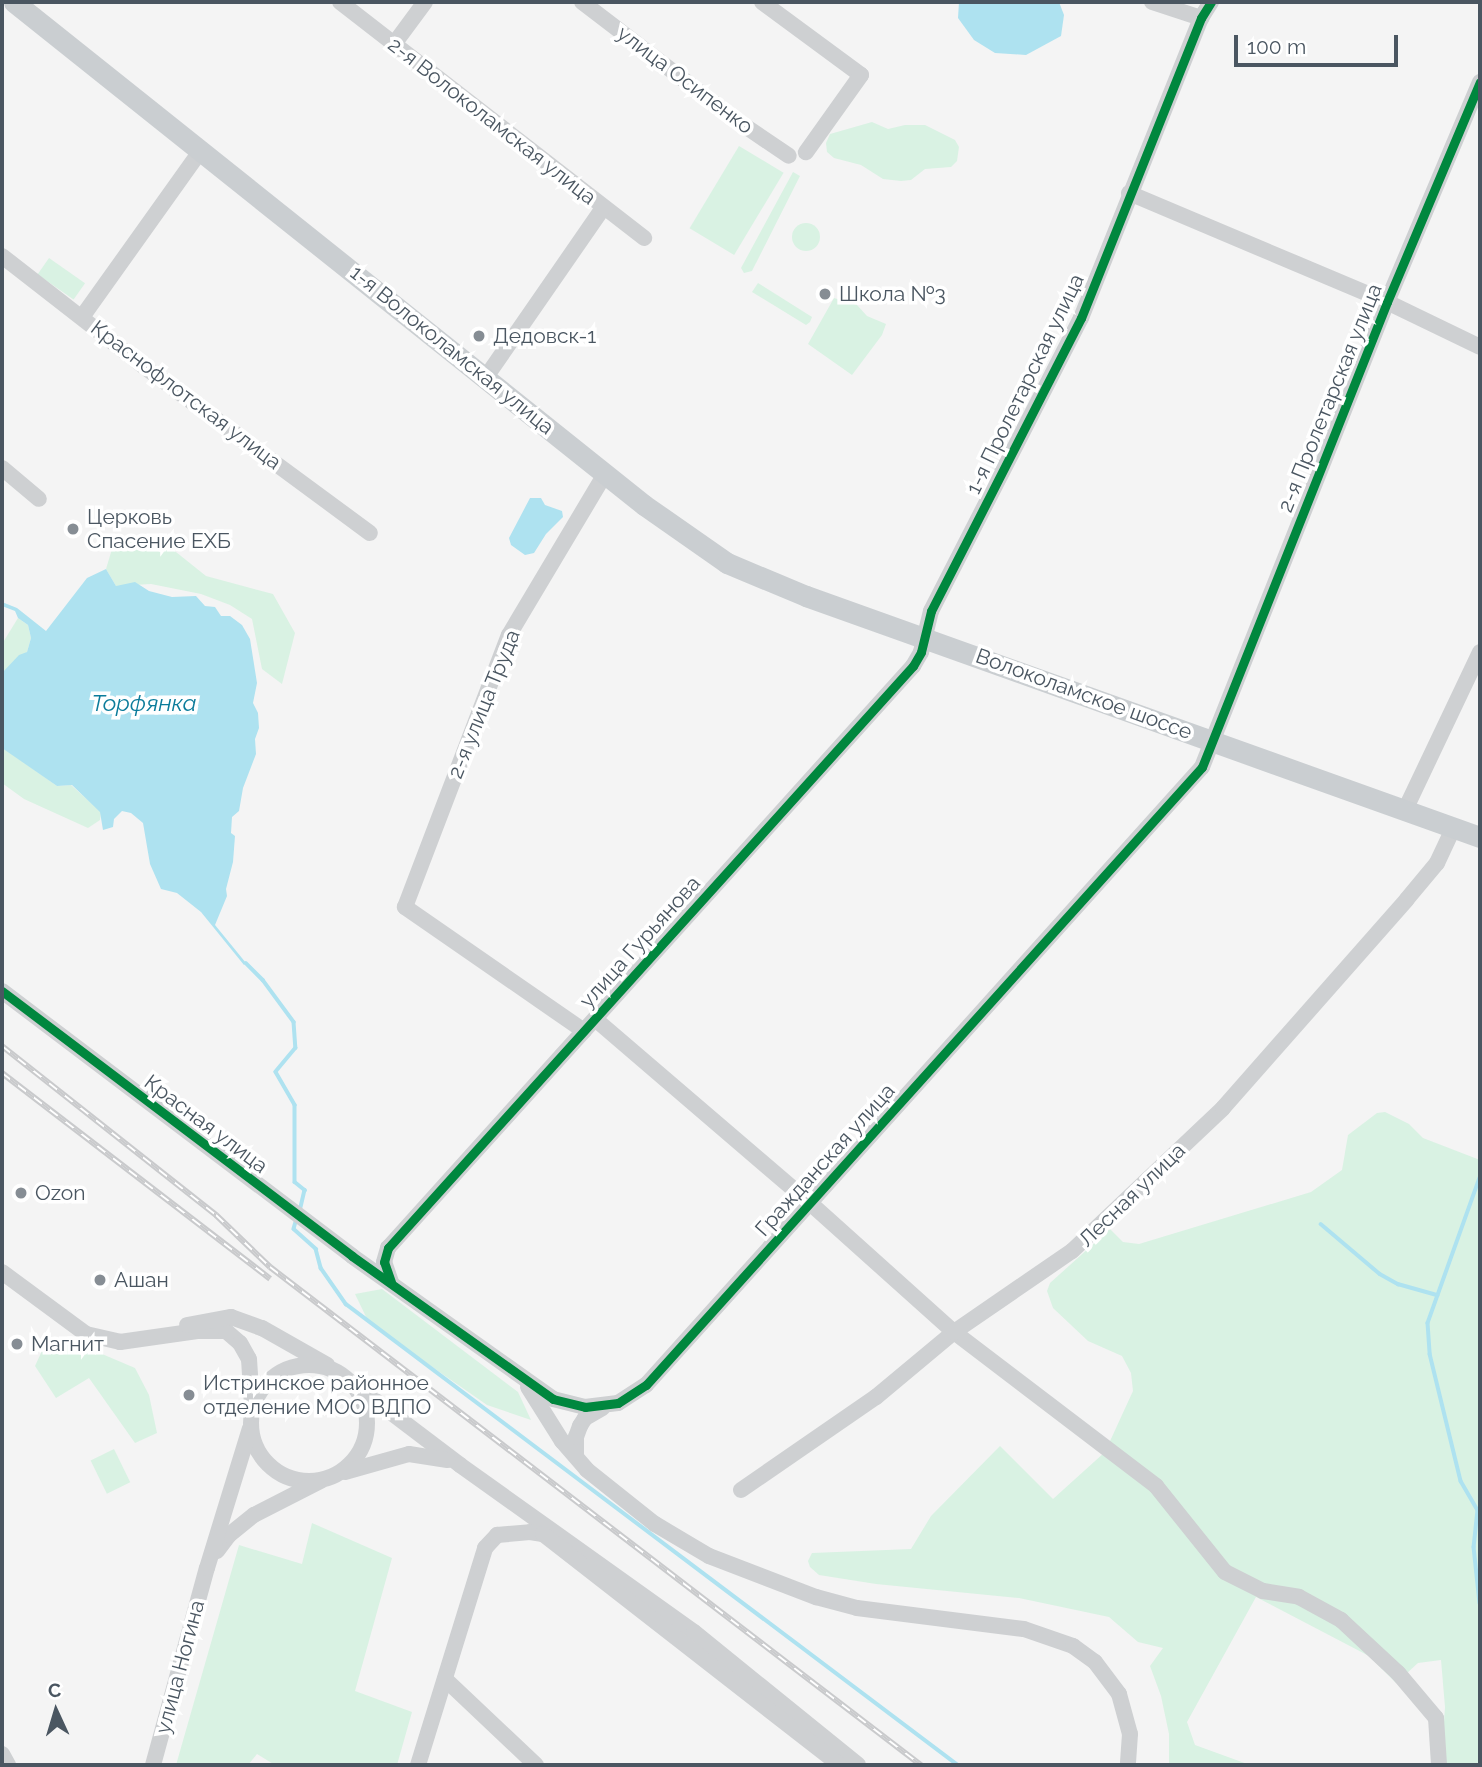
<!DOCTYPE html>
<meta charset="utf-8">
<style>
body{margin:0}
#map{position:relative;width:1482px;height:1767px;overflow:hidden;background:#f4f4f4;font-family:Raleway,sans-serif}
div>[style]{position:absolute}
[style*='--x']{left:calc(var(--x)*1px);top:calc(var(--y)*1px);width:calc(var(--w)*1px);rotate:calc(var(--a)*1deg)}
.green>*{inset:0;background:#d9f2e3;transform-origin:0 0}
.round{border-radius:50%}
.water>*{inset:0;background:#aee2f0}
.stream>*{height:3.5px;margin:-1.75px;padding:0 1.75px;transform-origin:1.75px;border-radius:1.75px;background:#aee2f0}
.minor>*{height:16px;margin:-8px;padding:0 8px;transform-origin:8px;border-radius:8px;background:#ced0d2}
.minor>.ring{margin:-8px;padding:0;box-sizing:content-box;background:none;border:16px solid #ced0d2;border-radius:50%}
.major>*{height:21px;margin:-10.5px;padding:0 10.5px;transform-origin:10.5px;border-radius:10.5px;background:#caced1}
.rail>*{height:6px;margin-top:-3px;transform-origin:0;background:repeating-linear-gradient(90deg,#fff 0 10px,#c9cacc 0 20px);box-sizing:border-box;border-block:2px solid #c9cacc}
.cycleway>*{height:9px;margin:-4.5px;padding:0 4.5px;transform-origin:4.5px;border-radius:4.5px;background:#00873e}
.dots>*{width:19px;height:19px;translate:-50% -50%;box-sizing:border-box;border:4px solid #fff;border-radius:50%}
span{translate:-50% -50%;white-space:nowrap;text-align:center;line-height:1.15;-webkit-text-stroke:7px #fff;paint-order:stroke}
.street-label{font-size:21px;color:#4a5661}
.poi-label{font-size:21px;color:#4a5661}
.left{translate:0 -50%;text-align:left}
.water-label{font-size:23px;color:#0c7c9b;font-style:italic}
.frame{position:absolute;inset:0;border:4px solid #4a5661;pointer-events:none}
.north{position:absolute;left:21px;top:1676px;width:70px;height:70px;-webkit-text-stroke:5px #fff;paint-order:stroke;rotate:356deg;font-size:19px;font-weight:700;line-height:28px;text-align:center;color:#4a5661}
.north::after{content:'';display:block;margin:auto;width:24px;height:32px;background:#4a5661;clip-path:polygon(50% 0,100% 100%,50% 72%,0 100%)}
.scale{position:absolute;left:1234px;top:35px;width:164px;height:32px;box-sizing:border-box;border:4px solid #4a5661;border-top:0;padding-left:9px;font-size:21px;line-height:24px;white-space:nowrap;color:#4a5661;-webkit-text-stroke:5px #fff;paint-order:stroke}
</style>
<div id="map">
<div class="green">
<i style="clip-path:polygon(872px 122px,888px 129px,905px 125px,925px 125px,955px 140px,959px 147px,957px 161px,951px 167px,925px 169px,911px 180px,901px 181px,883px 179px,861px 165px,834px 158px,827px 152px,826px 143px,830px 134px)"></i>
<i style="left:739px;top:146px;width:52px;height:96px;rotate:31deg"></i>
<i style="clip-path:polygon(793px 172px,800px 176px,752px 271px,744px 273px,741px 268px)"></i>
<i class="round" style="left:792px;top:223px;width:28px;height:28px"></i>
<i style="left:49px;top:258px;width:44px;height:20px;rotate:35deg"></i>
<i style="clip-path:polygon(758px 283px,812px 317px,810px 322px,806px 325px,752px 292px)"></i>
<i style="clip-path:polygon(834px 298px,857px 305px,867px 316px,886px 324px,882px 335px,852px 375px,808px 344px)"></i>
<i style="clip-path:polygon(144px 537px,176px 552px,206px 576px,273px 594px,295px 633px,282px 684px,262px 669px,252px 619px,230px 605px,201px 594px,151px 584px,116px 586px,106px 569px,112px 549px)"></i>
<i style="clip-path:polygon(18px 618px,28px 625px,31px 638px,27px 652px,2px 673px,2px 644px)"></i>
<i style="clip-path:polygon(2px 747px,57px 786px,71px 785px,101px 812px,100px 820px,88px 828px,24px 799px,2px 783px)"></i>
<i style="clip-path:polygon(1385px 1112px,1409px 1124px,1423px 1138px,1480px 1160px,1480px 1765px,1441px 1765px,1445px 1707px,1441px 1660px,1418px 1663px,1396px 1683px,1369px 1656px,1256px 1597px,1187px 1722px,1195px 1745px,1250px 1765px,1169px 1765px,1169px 1734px,1161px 1696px,1150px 1666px,1163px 1648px,1138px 1642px,1109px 1617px,1019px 1598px,876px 1584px,819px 1575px,810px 1567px,808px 1561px,812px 1553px,911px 1549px,931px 1516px,1000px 1446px,1053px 1499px,1105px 1452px,1133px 1391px,1131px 1373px,1122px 1356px,1088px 1341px,1053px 1308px,1047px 1291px,1050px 1283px,1110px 1229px,1123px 1242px,1139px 1244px,1311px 1192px,1342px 1170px,1348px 1135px,1377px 1113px)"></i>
<i style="clip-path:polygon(382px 1289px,518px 1392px,531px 1420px,487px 1405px,369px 1323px,355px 1294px)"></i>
<i style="clip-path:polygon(47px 1340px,95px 1351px,135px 1368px,149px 1395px,157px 1433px,135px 1443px,89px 1378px,56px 1398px,35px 1366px)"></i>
<i style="left:114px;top:1449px;width:37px;height:26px;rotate:64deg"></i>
<i style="clip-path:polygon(312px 1523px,392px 1558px,355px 1691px,412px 1712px,397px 1765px,275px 1765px,257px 1754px,248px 1765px,176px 1765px,239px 1545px,302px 1564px)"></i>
</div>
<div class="water">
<i style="clip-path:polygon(959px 2px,1059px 2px,1064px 15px,1061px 36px,1026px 55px,995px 53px,974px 40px,958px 18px)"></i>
<i style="clip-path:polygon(530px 498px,541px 498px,545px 505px,562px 511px,563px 517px,546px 534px,534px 553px,525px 555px,511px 545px,509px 538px)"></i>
<i style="clip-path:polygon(106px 569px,116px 586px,135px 582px,149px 591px,172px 597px,196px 596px,205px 606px,215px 607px,221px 616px,230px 616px,242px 625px,250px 639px,257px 683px,253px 703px,258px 713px,259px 728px,255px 739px,256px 754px,243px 788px,239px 811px,232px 817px,231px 833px,235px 836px,233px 862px,226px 889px,227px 896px,215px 925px,246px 963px,244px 965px,201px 912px,177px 893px,161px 889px,150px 864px,143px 823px,131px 813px,122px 811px,114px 819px,113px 827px,103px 830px,100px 812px,72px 785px,57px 786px,2px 748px,2px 673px,19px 655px,27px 652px,31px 638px,28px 625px,18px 618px,15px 611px,2px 606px,2px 602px,17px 608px,46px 631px,87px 578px)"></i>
</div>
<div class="stream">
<i style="--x:246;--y:963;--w:24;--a:45"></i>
<i style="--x:263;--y:980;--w:52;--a:53.6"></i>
<i style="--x:294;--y:1022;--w:26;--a:86"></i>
<i style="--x:296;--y:1048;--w:31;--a:130"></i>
<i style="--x:276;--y:1072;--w:38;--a:60"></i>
<i style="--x:295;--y:1105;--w:77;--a:90"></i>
<i style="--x:295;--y:1182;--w:13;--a:39"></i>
<i style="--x:305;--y:1190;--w:22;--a:103"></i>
<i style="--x:1480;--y:1178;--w:154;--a:109.7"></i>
<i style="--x:1428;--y:1323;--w:31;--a:86"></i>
<i style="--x:1430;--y:1354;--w:131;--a:76.3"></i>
<i style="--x:1461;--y:1481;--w:34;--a:60"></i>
<i style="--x:1478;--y:1510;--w:37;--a:96"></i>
<i style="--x:1474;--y:1547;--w:56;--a:83.9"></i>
<i style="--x:296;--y:1222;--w:7;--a:106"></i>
<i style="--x:294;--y:1229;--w:30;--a:42"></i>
<i style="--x:316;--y:1249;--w:20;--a:75"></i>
<i style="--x:321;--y:1268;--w:44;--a:55.2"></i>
<i style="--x:346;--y:1304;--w:766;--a:36.99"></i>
<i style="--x:1321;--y:1224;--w:77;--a:40.3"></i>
<i style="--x:1380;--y:1274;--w:21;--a:29"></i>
<i style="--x:1398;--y:1284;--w:41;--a:15.8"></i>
</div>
<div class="minor">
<i style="--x:340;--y:2;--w:385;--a:37.8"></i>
<i style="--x:582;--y:2;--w:198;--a:37.4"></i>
<i style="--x:739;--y:122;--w:60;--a:34.2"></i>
<i style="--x:762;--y:2;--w:123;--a:36.4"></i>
<i style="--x:861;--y:75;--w:95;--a:125.5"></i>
<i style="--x:1152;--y:2;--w:52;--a:18.1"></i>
<i style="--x:394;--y:44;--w:52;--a:-53.6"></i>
<i style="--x:1129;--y:193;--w:280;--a:22.9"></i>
<i style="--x:1387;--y:302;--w:103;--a:25.8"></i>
<i style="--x:2;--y:256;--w:177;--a:37.9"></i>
<i style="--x:142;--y:365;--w:283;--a:36.4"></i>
<i style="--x:82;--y:317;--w:205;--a:-54.5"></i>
<i style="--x:486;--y:377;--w:206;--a:-55.3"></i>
<i style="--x:2;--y:468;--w:48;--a:40"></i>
<i style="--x:1405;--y:810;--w:175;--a:-64.6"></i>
<i style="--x:2;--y:991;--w:439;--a:37.1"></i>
<i style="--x:352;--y:1256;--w:247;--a:35.4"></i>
<i style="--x:553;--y:1399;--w:33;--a:14"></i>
<i style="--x:585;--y:1407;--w:33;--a:-7"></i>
<i style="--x:618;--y:1403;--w:33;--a:-33"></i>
<i style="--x:646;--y:1385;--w:831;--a:-48.02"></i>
<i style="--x:1202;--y:767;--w:500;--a:-68.3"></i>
<i style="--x:1387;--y:302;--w:239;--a:-67.1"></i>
<i style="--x:595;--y:1019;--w:283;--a:40.6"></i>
<i style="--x:810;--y:1203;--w:193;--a:41.9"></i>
<i style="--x:954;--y:1332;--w:254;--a:37.3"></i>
<i style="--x:1156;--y:1486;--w:110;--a:51.3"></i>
<i style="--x:1225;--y:1572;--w:42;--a:26.6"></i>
<i style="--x:1263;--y:1591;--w:36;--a:9"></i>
<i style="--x:1299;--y:1597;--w:48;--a:28.7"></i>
<i style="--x:1341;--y:1620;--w:78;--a:42.9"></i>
<i style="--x:1398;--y:1673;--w:59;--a:49.8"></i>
<i style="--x:1436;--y:1718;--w:47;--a:86.3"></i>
<i style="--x:584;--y:1031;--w:218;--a:-145.3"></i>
<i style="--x:405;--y:907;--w:291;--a:-69.1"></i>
<i style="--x:509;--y:635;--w:187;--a:-59.2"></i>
<i style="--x:2;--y:1272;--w:104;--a:36.4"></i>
<i style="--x:86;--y:1334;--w:35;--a:13"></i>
<i style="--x:120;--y:1342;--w:78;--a:-8.1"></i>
<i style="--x:197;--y:1331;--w:29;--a:0"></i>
<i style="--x:226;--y:1331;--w:18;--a:41"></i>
<i style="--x:240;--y:1343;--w:18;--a:61"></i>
<i style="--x:249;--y:1359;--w:47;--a:86.3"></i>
<i style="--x:391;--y:1282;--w:21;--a:-109"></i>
<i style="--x:384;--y:1262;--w:15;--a:-74"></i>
<i style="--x:388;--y:1248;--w:784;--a:-47.95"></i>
<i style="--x:913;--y:666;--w:16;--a:-60"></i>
<i style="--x:921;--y:652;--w:42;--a:-76.3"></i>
<i style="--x:931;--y:611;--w:329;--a:-62.9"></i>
<i style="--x:1081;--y:318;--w:323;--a:-68.2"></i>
<i style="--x:1201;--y:18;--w:19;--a:-58"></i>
<i style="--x:187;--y:1325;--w:45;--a:-10.3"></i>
<i style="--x:231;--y:1317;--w:33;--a:20"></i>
<i style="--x:262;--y:1328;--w:75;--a:29.6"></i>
<i class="ring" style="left:251px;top:1365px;width:100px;height:100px"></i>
<i style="--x:352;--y:1383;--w:136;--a:37.2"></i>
<i style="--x:460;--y:1465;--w:287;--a:35.5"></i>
<i style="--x:694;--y:1632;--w:211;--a:39"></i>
<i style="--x:528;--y:1387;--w:64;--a:57.8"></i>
<i style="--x:562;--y:1441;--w:38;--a:49"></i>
<i style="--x:587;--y:1470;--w:87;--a:38.5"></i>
<i style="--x:655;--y:1524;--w:63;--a:30.7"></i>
<i style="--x:709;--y:1556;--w:115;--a:21"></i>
<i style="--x:816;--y:1597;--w:42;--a:15"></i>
<i style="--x:857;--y:1608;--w:168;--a:7.2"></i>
<i style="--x:1024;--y:1629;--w:52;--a:19.1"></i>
<i style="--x:1073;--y:1646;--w:27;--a:36"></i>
<i style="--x:1095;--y:1662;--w:40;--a:53"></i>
<i style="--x:1119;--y:1694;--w:41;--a:74.6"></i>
<i style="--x:1130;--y:1734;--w:31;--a:94"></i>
<i style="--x:576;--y:1456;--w:19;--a:-90"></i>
<i style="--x:576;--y:1437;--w:12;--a:-70"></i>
<i style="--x:580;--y:1426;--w:9;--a:-58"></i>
<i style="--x:585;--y:1418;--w:20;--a:-30"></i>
<i style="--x:345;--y:1472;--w:66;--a:-15.7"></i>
<i style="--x:409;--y:1454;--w:39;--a:9"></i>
<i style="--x:741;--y:1490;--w:164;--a:-34.6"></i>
<i style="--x:876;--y:1397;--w:102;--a:-39.8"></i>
<i style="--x:954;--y:1332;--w:143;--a:-34.5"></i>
<i style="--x:1072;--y:1251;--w:208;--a:-43.4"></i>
<i style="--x:1223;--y:1108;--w:278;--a:-48.6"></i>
<i style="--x:1407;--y:899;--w:47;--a:-50.2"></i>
<i style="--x:1437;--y:863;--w:38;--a:-65"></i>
<i style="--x:217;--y:1551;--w:20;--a:-53"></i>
<i style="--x:229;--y:1535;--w:32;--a:-39"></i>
<i style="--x:254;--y:1515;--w:76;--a:-27.2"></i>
<i style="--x:445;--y:1679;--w:125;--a:43.4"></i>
<i style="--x:2;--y:1754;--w:13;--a:61"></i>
<i style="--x:153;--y:1765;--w:204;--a:-74.7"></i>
<i style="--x:207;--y:1568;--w:146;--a:-72.9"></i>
<i style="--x:418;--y:1765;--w:227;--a:-72.8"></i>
<i style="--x:485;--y:1548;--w:18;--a:-47"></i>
<i style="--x:497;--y:1535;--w:33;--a:-5"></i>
<i style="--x:530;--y:1532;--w:13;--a:9"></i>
<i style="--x:543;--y:1534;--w:376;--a:37.9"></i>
</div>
<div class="major">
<i style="--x:14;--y:2;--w:806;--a:38.6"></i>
<i style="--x:644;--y:505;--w:101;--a:34.9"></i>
<i style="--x:727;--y:563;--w:86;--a:22.7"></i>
<i style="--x:806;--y:596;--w:716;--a:19.68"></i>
</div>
<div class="rail">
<i style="--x:2;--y:1046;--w:273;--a:38.3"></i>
<i style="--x:216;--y:1215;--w:75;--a:43.9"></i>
<i style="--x:270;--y:1267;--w:820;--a:37.42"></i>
<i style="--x:2;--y:1073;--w:338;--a:37.5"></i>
</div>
<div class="cycleway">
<i style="--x:2;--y:991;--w:439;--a:37.1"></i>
<i style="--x:352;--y:1256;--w:247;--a:35.4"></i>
<i style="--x:553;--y:1399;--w:33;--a:14"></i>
<i style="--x:585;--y:1407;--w:33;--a:-7"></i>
<i style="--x:618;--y:1403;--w:33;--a:-33"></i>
<i style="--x:646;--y:1385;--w:831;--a:-48.02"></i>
<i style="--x:1202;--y:767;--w:500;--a:-68.3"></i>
<i style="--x:1387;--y:302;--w:239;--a:-67.1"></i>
<i style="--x:391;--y:1282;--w:21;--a:-109"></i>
<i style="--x:384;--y:1262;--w:15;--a:-74"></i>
<i style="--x:388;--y:1248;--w:784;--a:-47.95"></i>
<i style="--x:913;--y:666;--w:16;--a:-60"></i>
<i style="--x:921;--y:652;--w:42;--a:-76.3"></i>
<i style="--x:931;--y:611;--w:329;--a:-62.9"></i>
<i style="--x:1081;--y:318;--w:323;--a:-68.2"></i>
<i style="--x:1201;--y:18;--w:19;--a:-58"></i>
</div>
<div class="dots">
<i style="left:825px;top:294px;background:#868d94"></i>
<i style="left:479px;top:336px;background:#868d94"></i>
<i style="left:73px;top:529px;background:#868d94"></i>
<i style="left:21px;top:1193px;background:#868d94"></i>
<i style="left:100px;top:1280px;background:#868d94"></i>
<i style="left:17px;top:1344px;background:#868d94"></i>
<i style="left:189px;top:1395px;background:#868d94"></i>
</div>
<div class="street-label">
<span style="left:685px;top:80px;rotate:37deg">улица Осипенко</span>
<span style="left:492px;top:121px;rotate:38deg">2-я Волоколамская улица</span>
<span style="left:452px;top:350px;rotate:39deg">1-я Волоколамская улица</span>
<span style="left:1025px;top:384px;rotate:-64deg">1-я Пролетарская улица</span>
<span style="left:186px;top:395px;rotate:37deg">Краснофлотская улица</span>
<span style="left:1330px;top:398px;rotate:-68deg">2-я Пролетарская улица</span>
<span style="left:1084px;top:694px;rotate:20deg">Волоколамское шоссе</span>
<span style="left:484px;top:704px;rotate:-68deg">2-я улица Труда</span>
<span style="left:640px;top:942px;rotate:-48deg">улица Гурьянова</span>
<span style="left:206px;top:1124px;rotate:37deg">Красная улица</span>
<span style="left:825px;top:1160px;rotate:-48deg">Гражданская улица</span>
<span style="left:1132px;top:1195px;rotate:-44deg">Лесная улица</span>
<span style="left:180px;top:1667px;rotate:-75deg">улица Ногина</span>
</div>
<div class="poi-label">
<span class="left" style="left:839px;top:294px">Школа №3</span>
<span class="left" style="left:493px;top:336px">Дедовск-1</span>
<span class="left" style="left:87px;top:529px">Церковь<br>Спасение ЕХБ</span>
<span class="left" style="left:35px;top:1193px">Ozon</span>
<span class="left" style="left:114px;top:1280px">Ашан</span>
<span class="left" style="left:31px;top:1344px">Магнит</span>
<span class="left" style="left:203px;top:1395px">Истринское районное<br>отделение МОО ВДПО</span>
</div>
<div class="water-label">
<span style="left:144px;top:703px">Торфянка</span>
</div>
<div class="frame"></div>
<div class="north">С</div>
<div class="scale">100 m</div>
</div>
